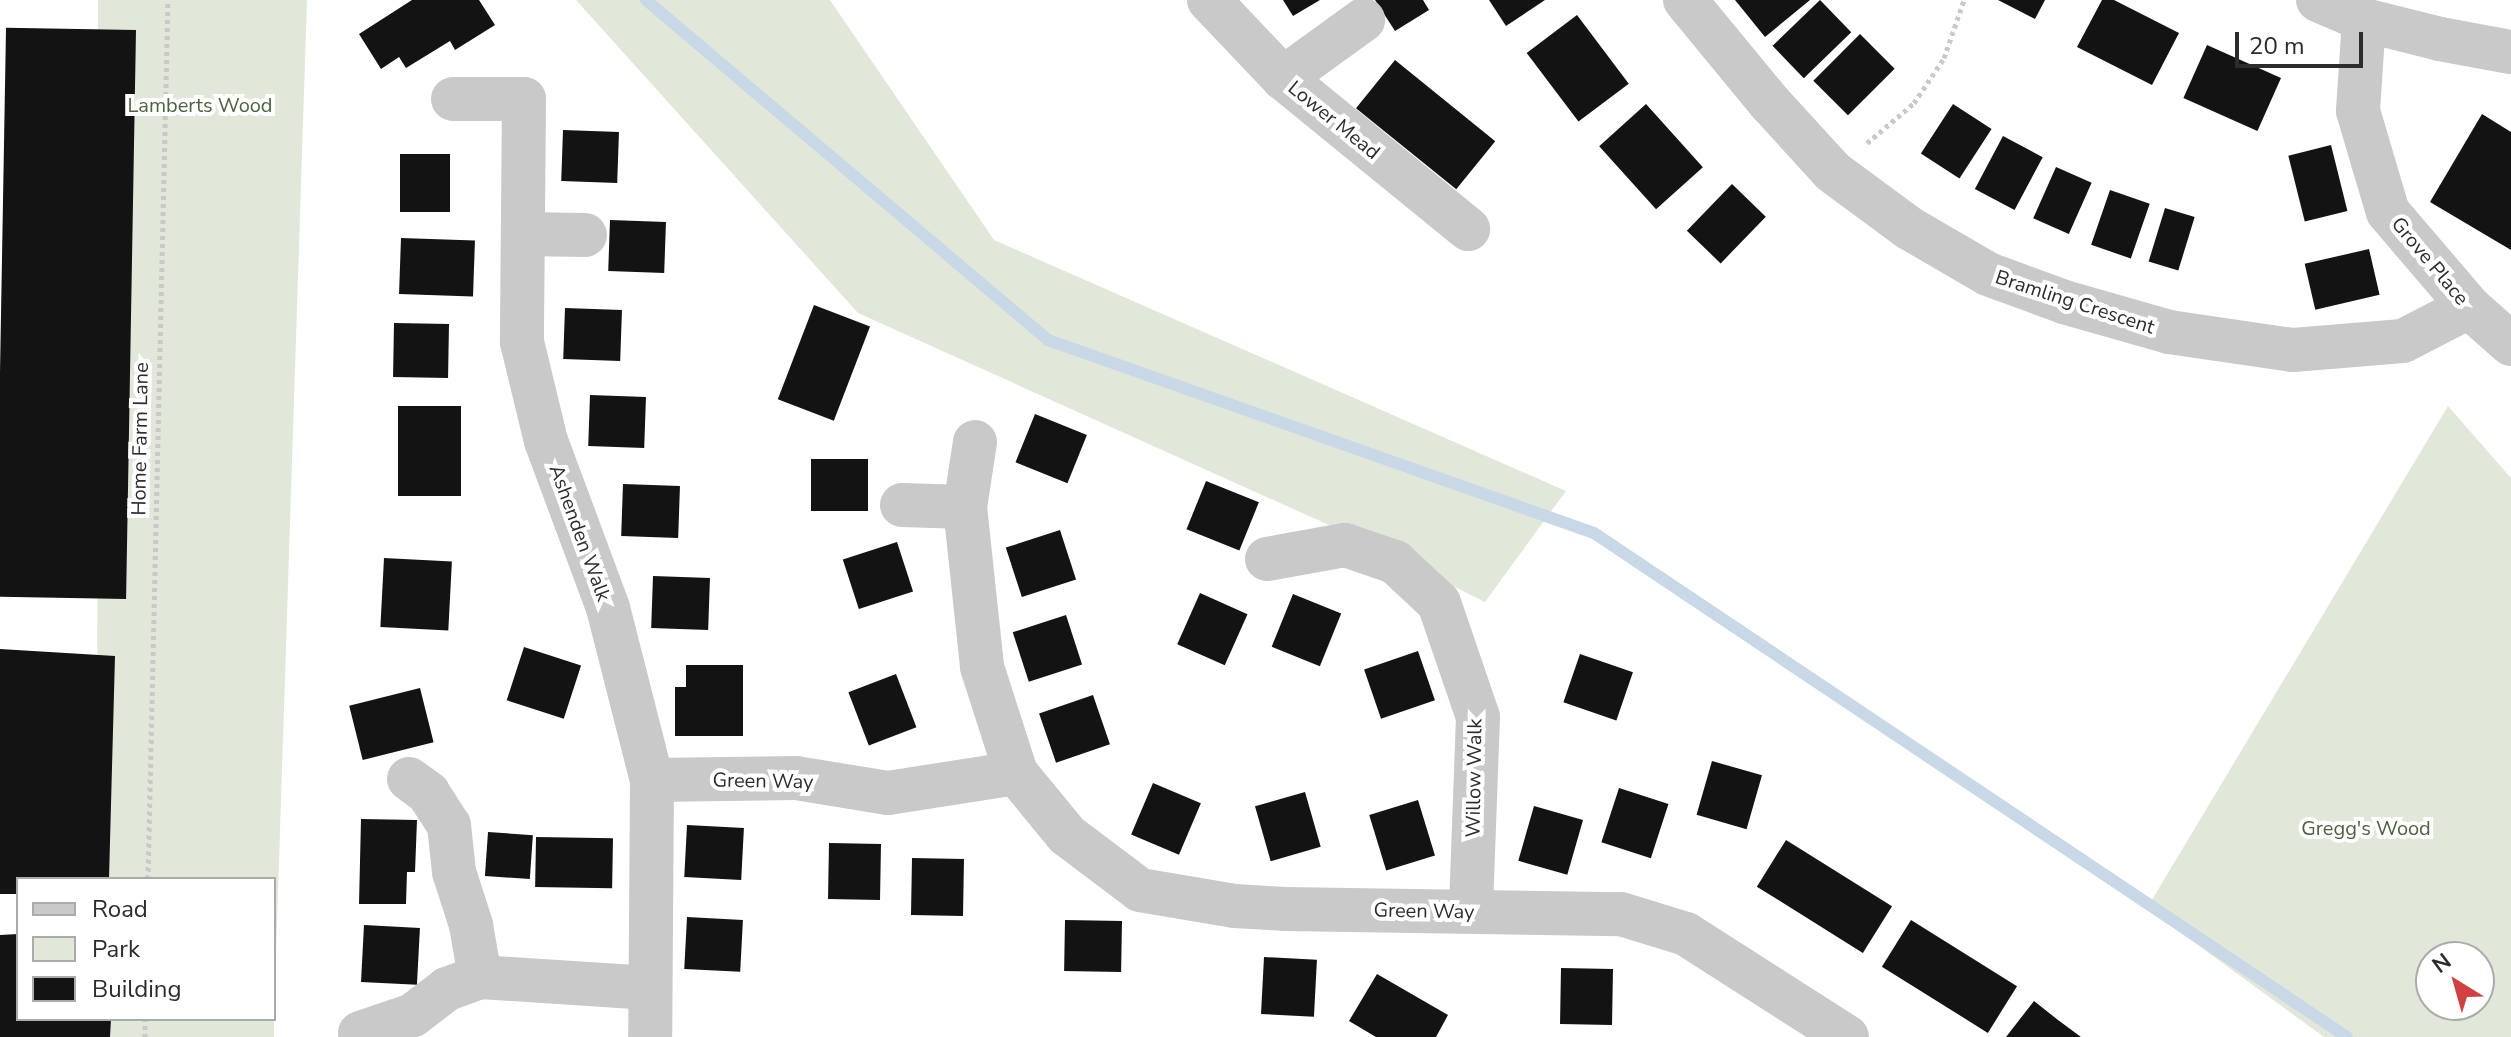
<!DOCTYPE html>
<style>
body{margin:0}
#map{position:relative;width:2511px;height:1037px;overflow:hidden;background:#fff;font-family:"Nunito Sans",sans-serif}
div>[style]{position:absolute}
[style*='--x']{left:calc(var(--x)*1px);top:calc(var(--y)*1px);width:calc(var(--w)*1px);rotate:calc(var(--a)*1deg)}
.green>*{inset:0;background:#e1e8da;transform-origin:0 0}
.stream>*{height:12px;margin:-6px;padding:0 6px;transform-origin:6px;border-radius:6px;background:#c8d8e6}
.building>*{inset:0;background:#131313;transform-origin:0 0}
.path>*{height:5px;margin-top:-2.5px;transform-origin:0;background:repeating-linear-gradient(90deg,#c9c9c9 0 4px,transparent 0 8px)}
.minor>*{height:44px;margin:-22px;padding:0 22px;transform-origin:22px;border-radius:22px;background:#c9c9c9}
span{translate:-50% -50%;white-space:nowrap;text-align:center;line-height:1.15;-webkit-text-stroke:8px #fff;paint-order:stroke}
.park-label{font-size:20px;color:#4c623f}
.street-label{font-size:20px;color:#2c2c2c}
.legend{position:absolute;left:16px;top:877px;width:260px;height:144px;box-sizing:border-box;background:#fff;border:2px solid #ababab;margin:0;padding:10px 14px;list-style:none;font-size:24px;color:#2c2c2c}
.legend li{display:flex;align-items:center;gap:16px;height:40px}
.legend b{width:40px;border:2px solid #ababab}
.north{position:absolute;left:2415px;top:941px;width:80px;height:80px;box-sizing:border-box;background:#fff;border:2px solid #ababab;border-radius:50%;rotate:323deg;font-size:22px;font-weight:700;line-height:32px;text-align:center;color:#2c2c2c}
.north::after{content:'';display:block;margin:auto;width:28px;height:36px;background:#d04141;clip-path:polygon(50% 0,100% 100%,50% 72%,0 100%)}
.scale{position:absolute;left:2235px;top:32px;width:128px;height:36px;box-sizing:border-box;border:4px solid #2c2c2c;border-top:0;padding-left:10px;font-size:24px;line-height:28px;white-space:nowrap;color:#2c2c2c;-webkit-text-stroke:6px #fff;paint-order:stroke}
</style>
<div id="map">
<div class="green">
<i style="clip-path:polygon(98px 0,307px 0,274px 1016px,274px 879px,97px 879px)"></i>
<i style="clip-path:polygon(576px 0,830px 0,994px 240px,1566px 491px,1485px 602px,1340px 530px,858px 313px)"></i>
<i style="clip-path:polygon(evenodd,2448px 406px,2511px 478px,2511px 1037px,2324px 1037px,2147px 908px,2448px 406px,2479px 957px,2479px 1005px,2431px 1005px,2431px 957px,2479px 957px)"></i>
<i style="left:97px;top:1019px;width:177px;height:18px"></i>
</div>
<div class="stream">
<i style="--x:646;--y:0;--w:527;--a:40.22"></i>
<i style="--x:1048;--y:340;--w:579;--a:19.47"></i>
<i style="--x:1594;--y:533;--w:906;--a:33.8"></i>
</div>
<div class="building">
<i style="clip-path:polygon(412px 0,479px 0,495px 25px,455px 50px,450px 41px,406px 68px,399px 57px,381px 69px,359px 34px)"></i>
<i style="clip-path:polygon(1283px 0,1320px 0,1293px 16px)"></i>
<i style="clip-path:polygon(1375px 0,1423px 0,1429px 10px,1395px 31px)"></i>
<i style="clip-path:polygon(1489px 0,1545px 0,1506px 26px)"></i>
<i style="clip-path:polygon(1735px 0,1810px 0,1765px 37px)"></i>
<i style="left:1820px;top:0;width:45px;height:66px;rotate:46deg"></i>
<i style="clip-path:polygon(1998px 0,2045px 0,2035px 19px)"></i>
<i style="clip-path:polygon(2102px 0,2114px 0,2179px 33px,2152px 85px,2077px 47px)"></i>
<i style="left:1577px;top:15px;width:86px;height:63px;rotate:53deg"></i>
<i style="left:136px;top:30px;width:569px;height:130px;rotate:91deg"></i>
<i style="left:1860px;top:34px;width:49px;height:66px;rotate:45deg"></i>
<i style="left:2207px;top:45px;width:81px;height:58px;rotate:24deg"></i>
<i style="left:1395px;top:60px;width:129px;height:62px;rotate:39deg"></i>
<i style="left:1646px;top:104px;width:85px;height:63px;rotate:48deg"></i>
<i style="left:1953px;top:104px;width:46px;height:59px;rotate:33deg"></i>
<i style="clip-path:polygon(2482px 114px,2511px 132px,2511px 250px,2430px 202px)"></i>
<i style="left:563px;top:130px;width:56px;height:51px;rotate:2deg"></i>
<i style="left:2003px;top:136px;width:45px;height:60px;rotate:28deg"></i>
<i style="left:2331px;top:145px;width:68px;height:44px;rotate:76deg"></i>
<i style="left:450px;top:154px;width:58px;height:50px;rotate:90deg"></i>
<i style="left:2056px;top:167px;width:39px;height:56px;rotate:24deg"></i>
<i style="left:1732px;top:184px;width:47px;height:65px;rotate:44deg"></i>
<i style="left:2110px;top:190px;width:42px;height:58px;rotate:19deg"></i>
<i style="left:2165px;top:208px;width:31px;height:56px;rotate:17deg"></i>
<i style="left:610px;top:220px;width:56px;height:51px;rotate:2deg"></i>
<i style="left:401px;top:238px;width:74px;height:56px;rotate:2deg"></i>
<i style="left:2369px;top:249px;width:47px;height:66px;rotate:77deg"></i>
<i style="left:814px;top:305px;width:60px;height:101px;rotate:21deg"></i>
<i style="left:565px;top:308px;width:57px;height:51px;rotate:2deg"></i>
<i style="left:394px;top:323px;width:55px;height:54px;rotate:1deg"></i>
<i style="left:590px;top:395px;width:56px;height:51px;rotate:2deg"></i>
<i style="left:461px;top:406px;width:90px;height:63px;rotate:90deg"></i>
<i style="left:1035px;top:414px;width:56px;height:52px;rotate:22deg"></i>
<i style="left:811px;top:459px;width:57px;height:52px"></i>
<i style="left:1206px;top:481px;width:57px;height:52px;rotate:22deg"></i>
<i style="left:623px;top:484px;width:57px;height:52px;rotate:2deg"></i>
<i style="left:1060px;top:530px;width:52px;height:57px;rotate:72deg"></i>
<i style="left:897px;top:542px;width:52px;height:57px;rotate:72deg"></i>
<i style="left:384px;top:558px;width:68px;height:69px;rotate:3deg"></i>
<i style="left:653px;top:576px;width:57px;height:52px;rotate:2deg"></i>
<i style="left:1200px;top:593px;width:52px;height:56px;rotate:24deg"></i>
<i style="left:1293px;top:594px;width:52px;height:57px;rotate:22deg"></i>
<i style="left:1066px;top:615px;width:52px;height:56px;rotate:72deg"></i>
<i style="left:524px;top:647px;width:60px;height:56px;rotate:18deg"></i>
<i style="clip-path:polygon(0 649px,115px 656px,109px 879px,18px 879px,18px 894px,0 894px)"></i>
<i style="left:1418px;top:651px;width:52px;height:57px;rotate:71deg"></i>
<i style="left:1580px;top:654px;width:56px;height:51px;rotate:19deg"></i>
<i style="clip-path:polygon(686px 665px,743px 665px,743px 736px,675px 736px,675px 687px,686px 687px)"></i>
<i style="left:896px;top:674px;width:57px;height:51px;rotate:69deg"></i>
<i style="left:420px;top:688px;width:56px;height:73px;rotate:76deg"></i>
<i style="left:1093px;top:695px;width:52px;height:57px;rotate:71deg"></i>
<i style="left:1712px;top:761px;width:52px;height:56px;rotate:16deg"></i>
<i style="left:1153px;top:783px;width:52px;height:56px;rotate:23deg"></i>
<i style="left:1619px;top:788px;width:52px;height:57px;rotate:18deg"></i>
<i style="left:1305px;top:792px;width:57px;height:52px;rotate:74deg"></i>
<i style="left:1418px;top:800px;width:58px;height:51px;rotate:73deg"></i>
<i style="left:1534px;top:806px;width:51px;height:57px;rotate:16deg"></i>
<i style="clip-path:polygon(361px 819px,417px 820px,415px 872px,407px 872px,406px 904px,359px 904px)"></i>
<i style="left:687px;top:825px;width:57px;height:52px;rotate:3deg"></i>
<i style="left:488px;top:832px;width:45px;height:44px;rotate:4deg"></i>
<i style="left:536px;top:837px;width:77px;height:50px;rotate:1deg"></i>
<i style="left:1786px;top:840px;width:125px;height:55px;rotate:32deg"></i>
<i style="left:829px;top:843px;width:52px;height:56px;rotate:1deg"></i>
<i style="left:912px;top:858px;width:52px;height:57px;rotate:1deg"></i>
<i style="left:687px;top:917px;width:56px;height:52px;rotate:3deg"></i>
<i style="left:1065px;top:920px;width:57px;height:51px;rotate:1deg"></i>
<i style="left:1911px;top:920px;width:125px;height:55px;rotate:32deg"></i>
<i style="left:364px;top:925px;width:56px;height:57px;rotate:3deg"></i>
<i style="clip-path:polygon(18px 934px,18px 1019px,111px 1019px,110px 1037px,0 1037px,0 935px)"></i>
<i style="left:1264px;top:957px;width:53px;height:57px;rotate:3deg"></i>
<i style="left:1561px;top:968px;width:52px;height:56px;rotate:1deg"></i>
<i style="clip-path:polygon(1377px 974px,1448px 1015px,1436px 1037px,1376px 1037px,1349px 1021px)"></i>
<i style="clip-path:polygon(2034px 1001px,2058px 1020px,2081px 1037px,2006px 1037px)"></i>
</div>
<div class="path">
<i style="--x:1867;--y:143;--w:62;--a:-40.4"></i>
<i style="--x:1914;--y:103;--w:54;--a:-56.3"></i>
<i style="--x:1944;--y:58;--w:61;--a:-71"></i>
<i style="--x:148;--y:879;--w:879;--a:-88.7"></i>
<i style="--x:145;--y:1037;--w:18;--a:-90"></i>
</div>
<div class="minor">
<i style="--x:1209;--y:0;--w:108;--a:46.5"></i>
<i style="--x:1283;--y:78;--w:239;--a:39.2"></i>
<i style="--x:1685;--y:0;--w:134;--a:50.5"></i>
<i style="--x:1770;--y:103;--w:93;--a:47.6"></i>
<i style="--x:1833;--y:172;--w:94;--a:36.4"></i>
<i style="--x:1909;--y:228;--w:91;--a:30.2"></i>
<i style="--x:1988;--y:274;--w:81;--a:20.2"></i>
<i style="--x:2064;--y:302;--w:109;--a:15.9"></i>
<i style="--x:2169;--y:332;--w:125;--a:8.3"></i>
<i style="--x:2293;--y:350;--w:110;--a:-4.7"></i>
<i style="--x:2403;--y:341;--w:74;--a:-27.3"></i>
<i style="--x:2318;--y:0;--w:50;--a:23.5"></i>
<i style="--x:2364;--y:20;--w:78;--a:14"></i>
<i style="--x:2440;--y:39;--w:72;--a:10.4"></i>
<i style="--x:2364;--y:20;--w:91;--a:93.8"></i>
<i style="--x:2358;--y:111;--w:105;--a:73.5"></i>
<i style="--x:2388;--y:212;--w:125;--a:49.5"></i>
<i style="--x:2469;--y:307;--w:56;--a:41.4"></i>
<i style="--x:1283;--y:78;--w:99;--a:-35.9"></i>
<i style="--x:453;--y:99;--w:71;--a:0"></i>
<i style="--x:524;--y:99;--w:243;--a:90.5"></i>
<i style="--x:522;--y:342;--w:102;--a:76.4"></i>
<i style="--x:546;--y:441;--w:178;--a:69.6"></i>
<i style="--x:608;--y:608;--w:178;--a:75.7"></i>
<i style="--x:652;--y:780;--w:257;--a:90.4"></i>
<i style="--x:523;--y:234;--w:62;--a:0.9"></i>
<i style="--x:975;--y:442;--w:66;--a:98.7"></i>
<i style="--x:965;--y:507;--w:161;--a:83.9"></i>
<i style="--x:982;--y:667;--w:111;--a:72.2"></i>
<i style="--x:1016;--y:773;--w:80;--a:50.6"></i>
<i style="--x:1067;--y:835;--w:91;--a:37"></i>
<i style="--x:1140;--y:890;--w:96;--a:9.6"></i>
<i style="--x:1235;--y:906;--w:50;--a:3.4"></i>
<i style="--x:1285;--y:909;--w:336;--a:0.9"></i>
<i style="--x:1621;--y:914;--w:68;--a:17.1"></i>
<i style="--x:1686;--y:934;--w:191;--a:32.6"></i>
<i style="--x:902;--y:505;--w:63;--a:1.8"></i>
<i style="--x:1267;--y:559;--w:79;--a:-10.2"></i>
<i style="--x:1345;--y:545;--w:53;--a:18.8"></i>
<i style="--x:1395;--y:562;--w:60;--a:43"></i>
<i style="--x:1439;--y:603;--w:120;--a:71.1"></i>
<i style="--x:1478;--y:717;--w:194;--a:92.1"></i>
<i style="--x:409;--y:779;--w:24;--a:36"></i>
<i style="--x:428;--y:793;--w:38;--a:57"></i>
<i style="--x:449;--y:825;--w:47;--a:83.9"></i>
<i style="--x:454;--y:872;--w:56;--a:72.2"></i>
<i style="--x:471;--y:925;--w:53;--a:80.2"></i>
<i style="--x:652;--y:780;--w:144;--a:-0.8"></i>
<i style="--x:796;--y:778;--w:93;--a:9.3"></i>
<i style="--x:888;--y:793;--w:130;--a:-8.9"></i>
<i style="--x:360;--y:1033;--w:56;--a:-18.8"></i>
<i style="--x:413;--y:1015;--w:43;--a:-37.4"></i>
<i style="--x:447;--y:989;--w:35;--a:-20"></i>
<i style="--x:480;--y:977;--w:170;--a:3.7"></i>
</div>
<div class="park-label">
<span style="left:200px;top:105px">Lamberts Wood</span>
<span style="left:2366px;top:828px">Gregg's Wood</span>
</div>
<div class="street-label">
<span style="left:1334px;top:120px;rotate:39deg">Lower Mead</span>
<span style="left:2430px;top:261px;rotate:50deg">Grove Place</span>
<span style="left:2075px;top:302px;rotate:18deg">Bramling Crescent</span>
<span style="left:140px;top:439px;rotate:-89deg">Home Farm Lane</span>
<span style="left:580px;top:533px;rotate:70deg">Ashenden Walk</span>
<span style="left:1474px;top:778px;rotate:-89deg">Willow Walk</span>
<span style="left:763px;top:781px;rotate:1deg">Green Way</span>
<span style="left:1424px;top:911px;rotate:1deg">Green Way</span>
</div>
<ul class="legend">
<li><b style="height:10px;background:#c9c9c9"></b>Road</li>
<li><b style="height:22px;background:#e1e8da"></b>Park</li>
<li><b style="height:22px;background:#131313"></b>Building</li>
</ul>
<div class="north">N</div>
<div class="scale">20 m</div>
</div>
